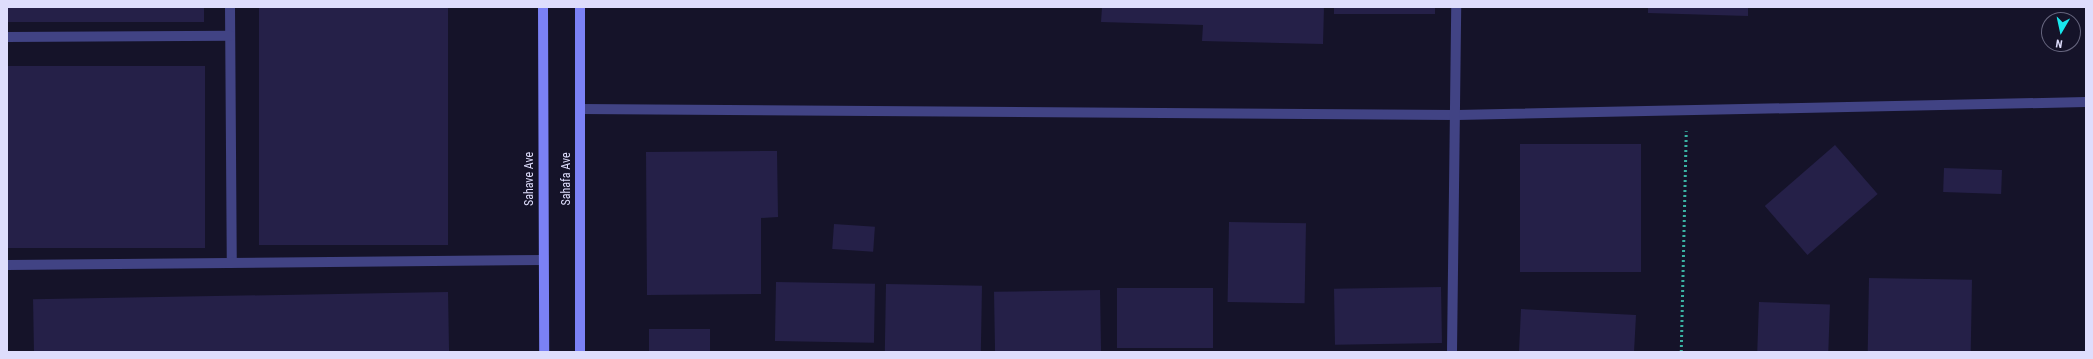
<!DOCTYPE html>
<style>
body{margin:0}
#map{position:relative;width:2093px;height:359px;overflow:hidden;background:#151329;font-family:"Roboto Condensed",sans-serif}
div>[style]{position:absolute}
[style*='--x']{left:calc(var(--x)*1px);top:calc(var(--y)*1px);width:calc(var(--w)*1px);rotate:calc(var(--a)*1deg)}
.building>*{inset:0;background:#252048;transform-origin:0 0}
.path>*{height:2.5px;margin-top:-1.25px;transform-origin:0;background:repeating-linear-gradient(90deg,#3ab3a3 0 2px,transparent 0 5px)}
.minor>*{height:10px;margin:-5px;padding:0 5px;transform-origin:5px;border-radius:5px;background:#414384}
.secondary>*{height:10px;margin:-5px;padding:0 5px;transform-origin:5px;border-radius:5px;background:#7b81f5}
span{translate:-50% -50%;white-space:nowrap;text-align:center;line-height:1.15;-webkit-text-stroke:3px #151329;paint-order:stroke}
.street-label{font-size:12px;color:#deddfc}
.frame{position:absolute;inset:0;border:8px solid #deddfc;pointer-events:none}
.north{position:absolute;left:2041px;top:12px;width:40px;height:40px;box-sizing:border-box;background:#151329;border:1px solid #65647d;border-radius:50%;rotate:189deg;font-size:11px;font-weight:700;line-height:16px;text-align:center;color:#deddfc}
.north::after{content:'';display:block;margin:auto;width:14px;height:18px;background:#18e7ed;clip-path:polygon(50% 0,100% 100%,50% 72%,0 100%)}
</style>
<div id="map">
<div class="building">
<i style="left:7px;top:7px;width:197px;height:15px"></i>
<i style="left:259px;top:7px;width:189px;height:238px"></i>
<i style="clip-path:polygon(1102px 7px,1324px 7px,1323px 44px,1202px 41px,1203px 25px,1101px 22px)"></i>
<i style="left:1334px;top:7px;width:101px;height:7px"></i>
<i style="clip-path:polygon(1648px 7px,1748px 7px,1748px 16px,1648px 13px)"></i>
<i style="left:205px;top:66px;width:182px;height:198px;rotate:90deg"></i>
<i style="left:1520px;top:144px;width:121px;height:128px"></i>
<i style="left:1835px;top:145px;width:65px;height:93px;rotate:49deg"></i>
<i style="clip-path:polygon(777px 151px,778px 217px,761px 218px,761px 294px,647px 295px,646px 152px)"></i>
<i style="left:1944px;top:168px;width:58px;height:24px;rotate:2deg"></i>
<i style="left:1229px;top:222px;width:77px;height:80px;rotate:1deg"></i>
<i style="left:834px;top:224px;width:41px;height:25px;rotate:4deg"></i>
<i style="left:1869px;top:278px;width:103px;height:74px;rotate:1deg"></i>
<i style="left:776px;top:282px;width:99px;height:59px;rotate:1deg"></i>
<i style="left:886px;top:284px;width:96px;height:68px;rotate:1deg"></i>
<i style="left:1441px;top:287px;width:56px;height:107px;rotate:89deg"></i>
<i style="left:1117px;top:288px;width:96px;height:60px"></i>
<i style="left:1100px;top:290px;width:62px;height:106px;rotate:89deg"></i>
<i style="left:448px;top:292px;width:60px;height:415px;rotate:89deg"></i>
<i style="left:1759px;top:302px;width:71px;height:50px;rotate:2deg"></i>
<i style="clip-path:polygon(1521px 309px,1636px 315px,1634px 352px,1519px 352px)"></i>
<i style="left:649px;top:329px;width:61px;height:23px"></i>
</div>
<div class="path">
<i style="--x:1681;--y:352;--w:221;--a:-88.7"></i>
</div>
<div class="minor">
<i style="--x:230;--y:7;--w:256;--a:89.6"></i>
<i style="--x:7;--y:37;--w:223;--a:-0.3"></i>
<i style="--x:580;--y:109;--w:877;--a:0.39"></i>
<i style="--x:1457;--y:115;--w:629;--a:-1.18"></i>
<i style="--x:7;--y:265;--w:536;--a:-0.53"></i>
<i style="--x:1452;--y:352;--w:345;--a:-89.3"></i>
</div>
<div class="secondary">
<i style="--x:543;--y:7;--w:345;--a:89.8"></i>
<i style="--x:580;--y:352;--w:345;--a:-90"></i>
</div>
<div class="street-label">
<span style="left:530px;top:179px;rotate:-90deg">Sahave Ave</span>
<span style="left:567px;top:179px;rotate:-90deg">Sahafa Ave</span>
</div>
<div class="frame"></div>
<div class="north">N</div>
</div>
